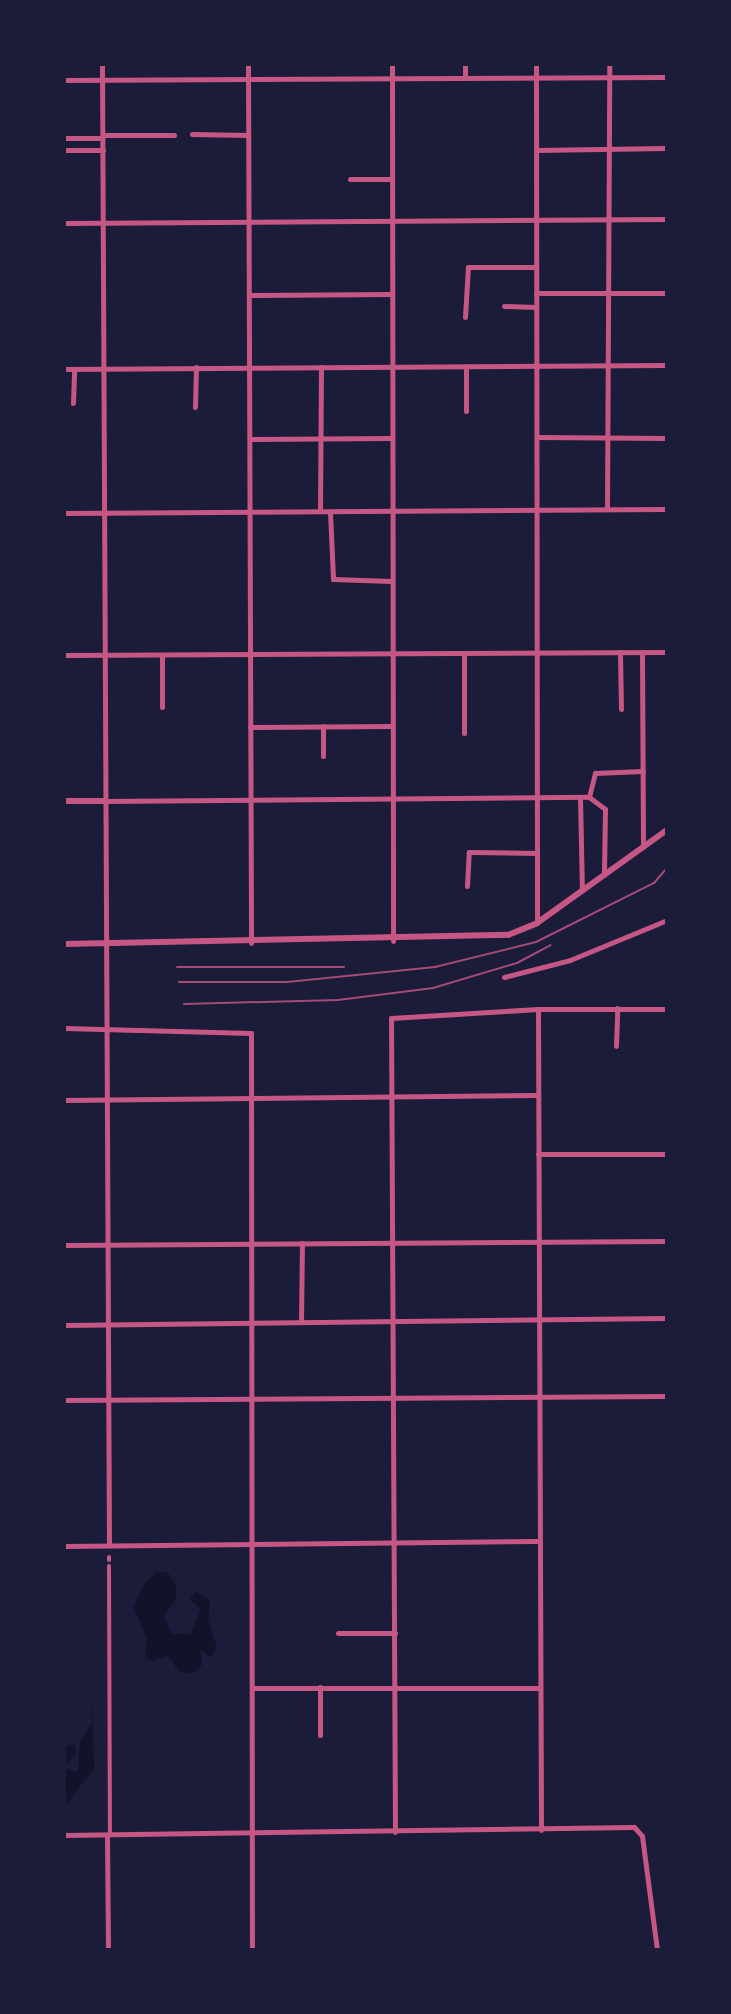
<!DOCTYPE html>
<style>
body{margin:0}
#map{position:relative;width:731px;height:2014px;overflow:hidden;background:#1b1b3a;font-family:"IBM Plex Sans",sans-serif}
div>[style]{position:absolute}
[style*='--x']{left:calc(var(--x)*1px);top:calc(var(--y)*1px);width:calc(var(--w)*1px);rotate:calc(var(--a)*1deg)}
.water>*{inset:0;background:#12122b}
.pedestrian>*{height:4px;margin:-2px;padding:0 2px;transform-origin:2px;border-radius:2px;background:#c65784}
.minor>*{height:5px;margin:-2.5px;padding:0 2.5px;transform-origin:2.5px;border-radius:2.5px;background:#c65784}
.tertiary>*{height:6px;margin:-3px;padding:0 3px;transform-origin:3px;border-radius:3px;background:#c65784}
.rail>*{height:2px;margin:-1px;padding:0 1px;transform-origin:1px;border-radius:1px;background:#a44b75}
span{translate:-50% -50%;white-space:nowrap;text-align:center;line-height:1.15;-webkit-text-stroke:8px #1b1b3a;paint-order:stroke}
.frame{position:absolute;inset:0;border:66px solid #1b1b3a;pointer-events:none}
</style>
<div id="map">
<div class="water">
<i style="clip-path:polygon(156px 1572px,168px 1573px,176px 1585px,176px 1598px,164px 1616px,171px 1634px,191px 1634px,200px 1609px,190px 1599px,196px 1592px,210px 1599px,208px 1620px,217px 1648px,210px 1657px,200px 1649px,202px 1665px,193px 1673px,179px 1672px,168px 1655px,154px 1661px,145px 1658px,147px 1638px,134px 1608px,142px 1587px)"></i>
<i style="clip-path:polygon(92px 1695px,94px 1768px,67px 1804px,64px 1801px,64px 1747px,75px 1745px,76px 1752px,64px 1768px,78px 1772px,80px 1741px,92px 1723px)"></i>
</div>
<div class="pedestrian">
<i style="--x:109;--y:1557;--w:3;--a:90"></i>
<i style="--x:109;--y:1566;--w:269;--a:89.8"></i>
</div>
<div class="minor">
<i style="--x:102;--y:64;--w:1481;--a:89.73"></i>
<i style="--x:248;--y:64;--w:879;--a:89.8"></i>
<i style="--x:392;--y:64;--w:877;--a:89.93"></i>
<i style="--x:536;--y:64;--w:859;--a:89.93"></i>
<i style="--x:465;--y:77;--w:13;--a:-90"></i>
<i style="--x:64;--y:80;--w:603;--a:-0.29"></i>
<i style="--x:192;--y:134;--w:56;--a:1"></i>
<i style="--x:103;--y:135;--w:71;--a:0"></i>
<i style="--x:64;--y:138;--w:38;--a:0"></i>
<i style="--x:64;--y:150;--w:39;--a:0"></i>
<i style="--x:536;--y:150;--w:131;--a:-0.9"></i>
<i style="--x:350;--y:179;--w:42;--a:0"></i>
<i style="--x:64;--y:223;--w:603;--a:-0.38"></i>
<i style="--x:536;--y:293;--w:131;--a:0"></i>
<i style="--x:250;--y:295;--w:142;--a:-0.4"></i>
<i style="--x:504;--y:306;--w:32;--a:2"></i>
<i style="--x:465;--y:317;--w:50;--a:-86.6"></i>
<i style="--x:468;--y:267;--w:68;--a:0"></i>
<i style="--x:466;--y:366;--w:45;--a:90"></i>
<i style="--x:64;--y:369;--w:603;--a:-0.38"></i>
<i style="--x:73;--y:403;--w:34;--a:-88"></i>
<i style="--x:195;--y:407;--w:40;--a:-88.6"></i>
<i style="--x:537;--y:437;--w:130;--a:0.4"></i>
<i style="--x:250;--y:439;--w:141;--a:-0.4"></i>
<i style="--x:607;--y:509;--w:445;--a:-89.7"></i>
<i style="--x:320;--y:511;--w:144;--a:-89.6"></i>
<i style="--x:330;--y:512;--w:67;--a:87.4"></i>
<i style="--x:333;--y:579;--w:58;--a:2"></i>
<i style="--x:64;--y:513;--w:603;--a:-0.38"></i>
<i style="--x:620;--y:652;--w:57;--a:89"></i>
<i style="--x:642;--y:652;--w:195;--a:89.7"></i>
<i style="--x:64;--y:655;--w:603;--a:-0.29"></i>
<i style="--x:162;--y:655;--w:52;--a:90"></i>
<i style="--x:250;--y:727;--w:142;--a:-0.4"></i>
<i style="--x:464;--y:733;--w:80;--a:-90"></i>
<i style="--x:323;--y:756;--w:30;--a:-90"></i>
<i style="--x:580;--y:797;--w:93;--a:88.8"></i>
<i style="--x:589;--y:797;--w:20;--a:37"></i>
<i style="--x:605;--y:809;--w:66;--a:90.9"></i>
<i style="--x:103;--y:801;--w:486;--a:-0.5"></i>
<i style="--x:589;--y:797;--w:25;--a:-76"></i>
<i style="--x:595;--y:773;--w:48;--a:-2.4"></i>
<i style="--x:467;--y:886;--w:34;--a:-87"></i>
<i style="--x:469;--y:852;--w:68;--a:0.8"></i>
<i style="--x:504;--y:977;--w:68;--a:-14.4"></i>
<i style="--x:570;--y:960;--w:105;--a:-22.4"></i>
<i style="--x:538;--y:1009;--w:821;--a:89.79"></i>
<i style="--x:64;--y:1028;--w:187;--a:1.5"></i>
<i style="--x:251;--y:1033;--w:917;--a:89.94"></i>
<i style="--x:616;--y:1046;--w:38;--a:-88"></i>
<i style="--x:64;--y:1100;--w:474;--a:-0.6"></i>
<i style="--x:538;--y:1154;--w:129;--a:0"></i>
<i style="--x:64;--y:1245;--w:603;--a:-0.38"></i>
<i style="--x:301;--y:1322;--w:79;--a:-89.3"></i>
<i style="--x:64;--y:1325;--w:603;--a:-0.67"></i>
<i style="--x:64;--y:1400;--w:603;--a:-0.38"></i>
<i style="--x:64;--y:1546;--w:474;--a:-0.6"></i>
<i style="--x:338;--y:1633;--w:57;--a:0"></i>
<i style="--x:320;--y:1687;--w:48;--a:90"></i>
<i style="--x:252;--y:1688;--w:286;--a:0"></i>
<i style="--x:395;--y:1832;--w:814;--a:-90.28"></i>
<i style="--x:391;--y:1018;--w:147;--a:-3.5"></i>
<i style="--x:538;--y:1009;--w:129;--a:0"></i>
<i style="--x:64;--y:1835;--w:570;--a:-0.8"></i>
<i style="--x:634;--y:1827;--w:12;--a:48"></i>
<i style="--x:642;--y:1836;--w:115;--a:82.5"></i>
<i style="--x:107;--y:1835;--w:115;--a:89.5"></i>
</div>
<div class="tertiary">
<i style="--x:64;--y:801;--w:39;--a:0"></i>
<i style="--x:64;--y:944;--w:444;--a:-1.2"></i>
<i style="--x:508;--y:935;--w:31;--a:-22"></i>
<i style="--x:537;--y:923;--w:160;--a:-35.6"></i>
</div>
<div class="rail">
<i style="--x:177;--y:967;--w:167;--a:0"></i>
<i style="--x:179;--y:982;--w:108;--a:0"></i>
<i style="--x:287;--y:982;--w:149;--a:-5.8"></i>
<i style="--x:435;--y:967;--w:104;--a:-13.9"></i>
<i style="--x:536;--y:942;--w:132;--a:-26.6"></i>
<i style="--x:654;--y:883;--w:20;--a:-49"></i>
<i style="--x:184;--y:1004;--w:154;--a:-1.5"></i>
<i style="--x:338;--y:1000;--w:96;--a:-7.2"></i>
<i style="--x:433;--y:988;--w:88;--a:-16.6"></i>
<i style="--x:517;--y:963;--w:38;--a:-28"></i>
</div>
<div class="frame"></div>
</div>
